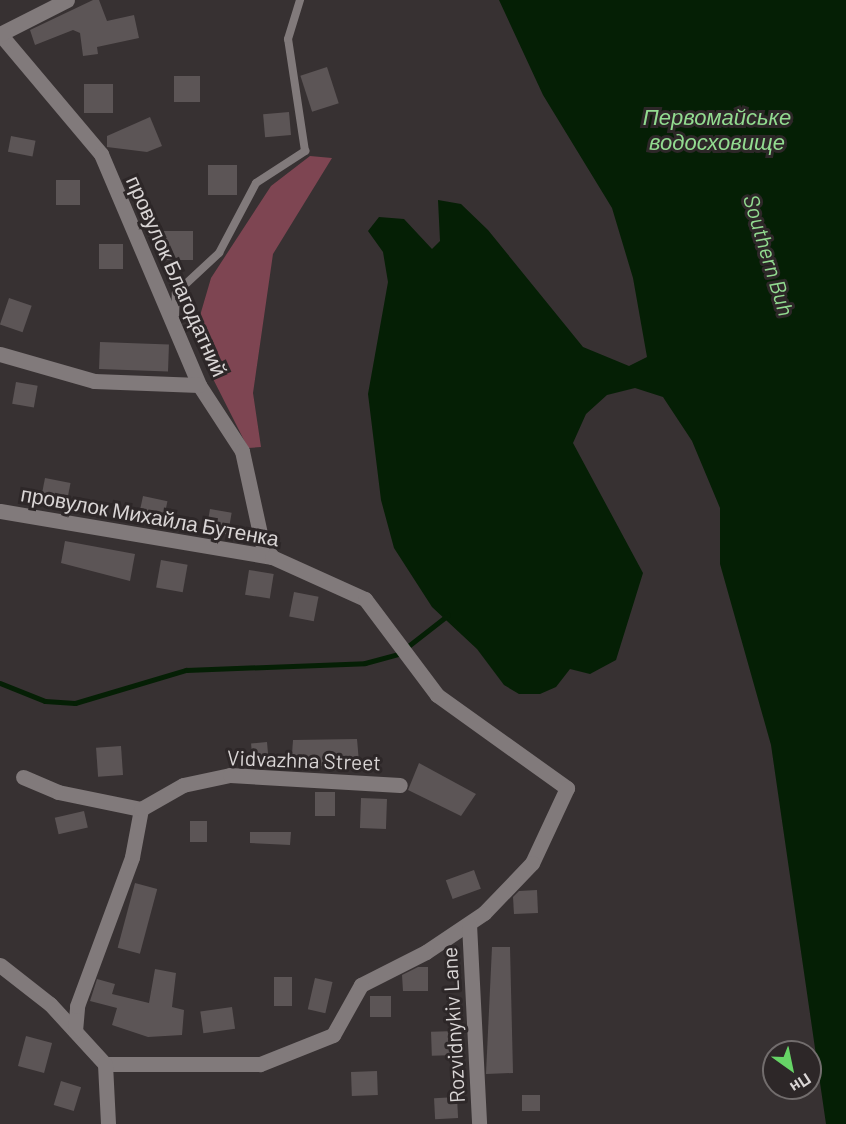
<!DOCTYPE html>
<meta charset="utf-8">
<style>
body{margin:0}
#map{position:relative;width:846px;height:1124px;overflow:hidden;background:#373132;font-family:Barlow,sans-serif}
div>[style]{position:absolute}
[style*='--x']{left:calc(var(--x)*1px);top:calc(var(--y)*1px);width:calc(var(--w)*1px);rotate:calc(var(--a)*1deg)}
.green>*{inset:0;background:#7e4552}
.water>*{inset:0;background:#051f05}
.stream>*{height:5px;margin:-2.5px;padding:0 2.5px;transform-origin:2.5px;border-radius:2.5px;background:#051f05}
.building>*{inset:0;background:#5c5556;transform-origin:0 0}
.lane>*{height:8px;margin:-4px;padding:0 4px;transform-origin:4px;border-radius:4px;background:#817a7b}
.street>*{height:15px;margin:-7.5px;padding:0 7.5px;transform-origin:7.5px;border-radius:7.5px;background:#817a7b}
span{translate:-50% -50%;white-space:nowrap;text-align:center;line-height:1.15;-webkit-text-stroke:6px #2d2728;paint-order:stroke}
.street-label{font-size:21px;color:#d9d5d5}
.water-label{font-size:22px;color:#92db90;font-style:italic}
.north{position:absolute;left:762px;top:1040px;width:60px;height:60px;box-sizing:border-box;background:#2d2728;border:2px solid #726d6d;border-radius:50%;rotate:147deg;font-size:16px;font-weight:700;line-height:24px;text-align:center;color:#d9d5d5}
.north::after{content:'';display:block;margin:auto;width:21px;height:27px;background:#66d466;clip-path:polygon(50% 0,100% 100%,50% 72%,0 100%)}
</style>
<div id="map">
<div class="green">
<i style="clip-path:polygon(310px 156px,332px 158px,273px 254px,253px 393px,261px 447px,248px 448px,201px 355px,199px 319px,211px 278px,271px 186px)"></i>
</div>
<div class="water">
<i style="clip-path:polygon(499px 0,846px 0,846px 1124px,826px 1124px,771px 745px,720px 564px,720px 508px,692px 441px,663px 397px,635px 388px,607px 395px,586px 414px,573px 443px,643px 573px,616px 660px,590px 674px,570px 669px,556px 687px,540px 694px,519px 694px,504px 685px,477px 649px,432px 607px,394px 548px,381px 500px,368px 394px,388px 282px,383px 252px,368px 231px,379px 217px,404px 219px,432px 249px,440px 241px,438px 200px,461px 204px,488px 230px,583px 347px,629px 366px,647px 357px,633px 278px,612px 208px,543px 95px)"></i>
</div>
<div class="stream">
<i style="--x:407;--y:647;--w:52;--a:-38"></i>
<i style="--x:0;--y:683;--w:48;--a:21.8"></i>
<i style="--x:45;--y:701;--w:30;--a:4"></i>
<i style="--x:75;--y:703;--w:116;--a:-16.6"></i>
<i style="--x:186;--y:670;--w:179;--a:-2.2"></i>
<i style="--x:365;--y:663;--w:34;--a:-15"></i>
</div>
<div class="building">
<i style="clip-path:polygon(93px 0,99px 0,107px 21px,134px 15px,139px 38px,97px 47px,98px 54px,83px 56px,80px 33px,73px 30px,35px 45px,30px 30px)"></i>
<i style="left:327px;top:67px;width:38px;height:28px;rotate:72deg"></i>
<i style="left:174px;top:76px;width:26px;height:26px"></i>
<i style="left:113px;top:84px;width:29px;height:29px;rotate:90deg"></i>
<i style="left:289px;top:112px;width:23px;height:26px;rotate:85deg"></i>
<i style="clip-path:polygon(150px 117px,162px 146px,147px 152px,107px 147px,107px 136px)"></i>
<i style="left:11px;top:136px;width:25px;height:16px;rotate:11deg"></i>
<i style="left:208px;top:165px;width:29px;height:30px"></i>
<i style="left:56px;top:180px;width:24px;height:25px"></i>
<i style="left:193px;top:231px;width:29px;height:29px;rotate:90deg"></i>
<i style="left:99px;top:244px;width:24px;height:25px"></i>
<i style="left:9px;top:298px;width:24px;height:28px;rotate:19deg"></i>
<i style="left:100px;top:342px;width:69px;height:27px;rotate:2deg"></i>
<i style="left:16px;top:382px;width:22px;height:22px;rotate:10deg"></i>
<i style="left:45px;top:478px;width:26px;height:26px;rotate:11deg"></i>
<i style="left:143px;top:496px;width:25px;height:24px;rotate:12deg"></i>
<i style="left:210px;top:509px;width:22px;height:22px;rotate:10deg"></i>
<i style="clip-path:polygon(65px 541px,135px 554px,130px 581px,61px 563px)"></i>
<i style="left:161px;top:560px;width:27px;height:28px;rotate:10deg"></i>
<i style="left:249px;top:570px;width:25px;height:25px;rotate:9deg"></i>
<i style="left:294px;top:592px;width:25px;height:25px;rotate:11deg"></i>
<i style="clip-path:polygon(357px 739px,359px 762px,291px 769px,293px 740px)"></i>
<i style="left:267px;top:742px;width:23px;height:16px;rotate:85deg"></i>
<i style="left:121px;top:746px;width:29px;height:25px;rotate:86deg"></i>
<i style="clip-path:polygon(419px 763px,476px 794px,461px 816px,408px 790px)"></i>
<i style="left:315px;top:792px;width:20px;height:24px"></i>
<i style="left:361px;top:798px;width:26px;height:30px;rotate:2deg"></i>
<i style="left:84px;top:811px;width:17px;height:30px;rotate:77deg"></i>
<i style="left:190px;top:821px;width:17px;height:21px"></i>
<i style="clip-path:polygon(250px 832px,291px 832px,290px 845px,250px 843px)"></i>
<i style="left:474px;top:870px;width:20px;height:30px;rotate:70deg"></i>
<i style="left:135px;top:883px;width:23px;height:67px;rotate:15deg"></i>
<i style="clip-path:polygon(537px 890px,538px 913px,514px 914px,513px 897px,519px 891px)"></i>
<i style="clip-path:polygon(492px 947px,510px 947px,513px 1073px,486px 1074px)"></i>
<i style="clip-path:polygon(418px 967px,428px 967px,428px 991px,403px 991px,402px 975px)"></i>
<i style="clip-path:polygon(155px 969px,176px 973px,172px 1007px,184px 1010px,182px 1035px,148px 1037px,112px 1025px,117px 1008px,90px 1001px,97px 979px,115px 984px,112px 994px,149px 1003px)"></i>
<i style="left:274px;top:977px;width:18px;height:29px"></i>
<i style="left:315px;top:978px;width:18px;height:32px;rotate:13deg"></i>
<i style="left:370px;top:996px;width:21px;height:21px"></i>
<i style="left:232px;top:1007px;width:22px;height:32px;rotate:82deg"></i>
<i style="left:456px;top:1031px;width:24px;height:25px;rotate:88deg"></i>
<i style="left:26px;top:1036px;width:27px;height:31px;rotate:15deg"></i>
<i style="left:377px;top:1071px;width:24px;height:26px;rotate:88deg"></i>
<i style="left:61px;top:1081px;width:21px;height:25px;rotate:17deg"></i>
<i style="left:522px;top:1095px;width:18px;height:16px"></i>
<i style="left:457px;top:1097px;width:21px;height:23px;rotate:87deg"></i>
</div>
<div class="lane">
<i style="--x:175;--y:317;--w:24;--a:-88"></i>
<i style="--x:176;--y:293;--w:59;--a:-42.9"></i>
<i style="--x:219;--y:253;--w:79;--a:-62.1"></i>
<i style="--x:256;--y:183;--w:59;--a:-33.1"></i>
<i style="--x:305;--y:151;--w:113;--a:-98.6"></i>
<i style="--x:288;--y:39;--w:41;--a:-72.9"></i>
</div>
<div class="street">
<i style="--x:0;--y:34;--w:157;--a:49.9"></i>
<i style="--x:101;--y:154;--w:251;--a:67"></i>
<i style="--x:199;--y:385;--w:79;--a:56.9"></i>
<i style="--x:242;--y:451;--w:94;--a:77.7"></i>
<i style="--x:262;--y:543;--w:17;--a:54"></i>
<i style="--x:0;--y:34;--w:75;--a:-26.9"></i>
<i style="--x:0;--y:354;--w:98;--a:16"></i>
<i style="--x:94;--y:381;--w:105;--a:2.2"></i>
<i style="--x:0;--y:511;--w:276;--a:9.6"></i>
<i style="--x:272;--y:557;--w:102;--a:24.3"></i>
<i style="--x:365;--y:599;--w:120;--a:53.1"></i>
<i style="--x:437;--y:695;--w:160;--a:35.6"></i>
<i style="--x:567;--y:788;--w:83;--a:115"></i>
<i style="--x:532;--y:863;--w:69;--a:133.8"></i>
<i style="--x:484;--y:913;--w:70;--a:146.1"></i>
<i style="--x:426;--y:952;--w:73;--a:153.1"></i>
<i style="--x:361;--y:985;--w:57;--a:119.2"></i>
<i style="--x:333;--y:1035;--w:79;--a:158.3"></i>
<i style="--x:260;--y:1064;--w:155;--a:180"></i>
<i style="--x:23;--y:777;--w:38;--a:23"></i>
<i style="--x:58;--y:792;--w:85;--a:11.6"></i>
<i style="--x:469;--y:924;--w:200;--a:87.1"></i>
<i style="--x:0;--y:965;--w:63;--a:38"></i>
<i style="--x:50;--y:1004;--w:81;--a:47.5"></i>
<i style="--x:105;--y:1064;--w:60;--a:87.1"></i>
<i style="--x:75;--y:1031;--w:25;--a:-85"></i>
<i style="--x:77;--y:1006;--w:159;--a:-69.7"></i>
<i style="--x:132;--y:857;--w:49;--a:-79.4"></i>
<i style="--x:141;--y:809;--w:48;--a:-29.7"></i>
<i style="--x:183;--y:785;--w:48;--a:-12"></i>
<i style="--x:230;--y:775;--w:170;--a:3.4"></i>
</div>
<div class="street-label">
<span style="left:177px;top:276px;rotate:66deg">провулок Благодатний</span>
<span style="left:150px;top:516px;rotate:10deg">провулок Михайла Бутенка</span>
<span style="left:304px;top:760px;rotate:2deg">Vidvazhna Street</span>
<span style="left:453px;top:1025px;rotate:-93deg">Rozvidnykiv Lane</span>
</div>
<div class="water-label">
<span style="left:717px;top:129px">Первомайське<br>водосховище</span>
<span style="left:769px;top:255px;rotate:73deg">Southern Buh</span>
</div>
<div class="north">Пн</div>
</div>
